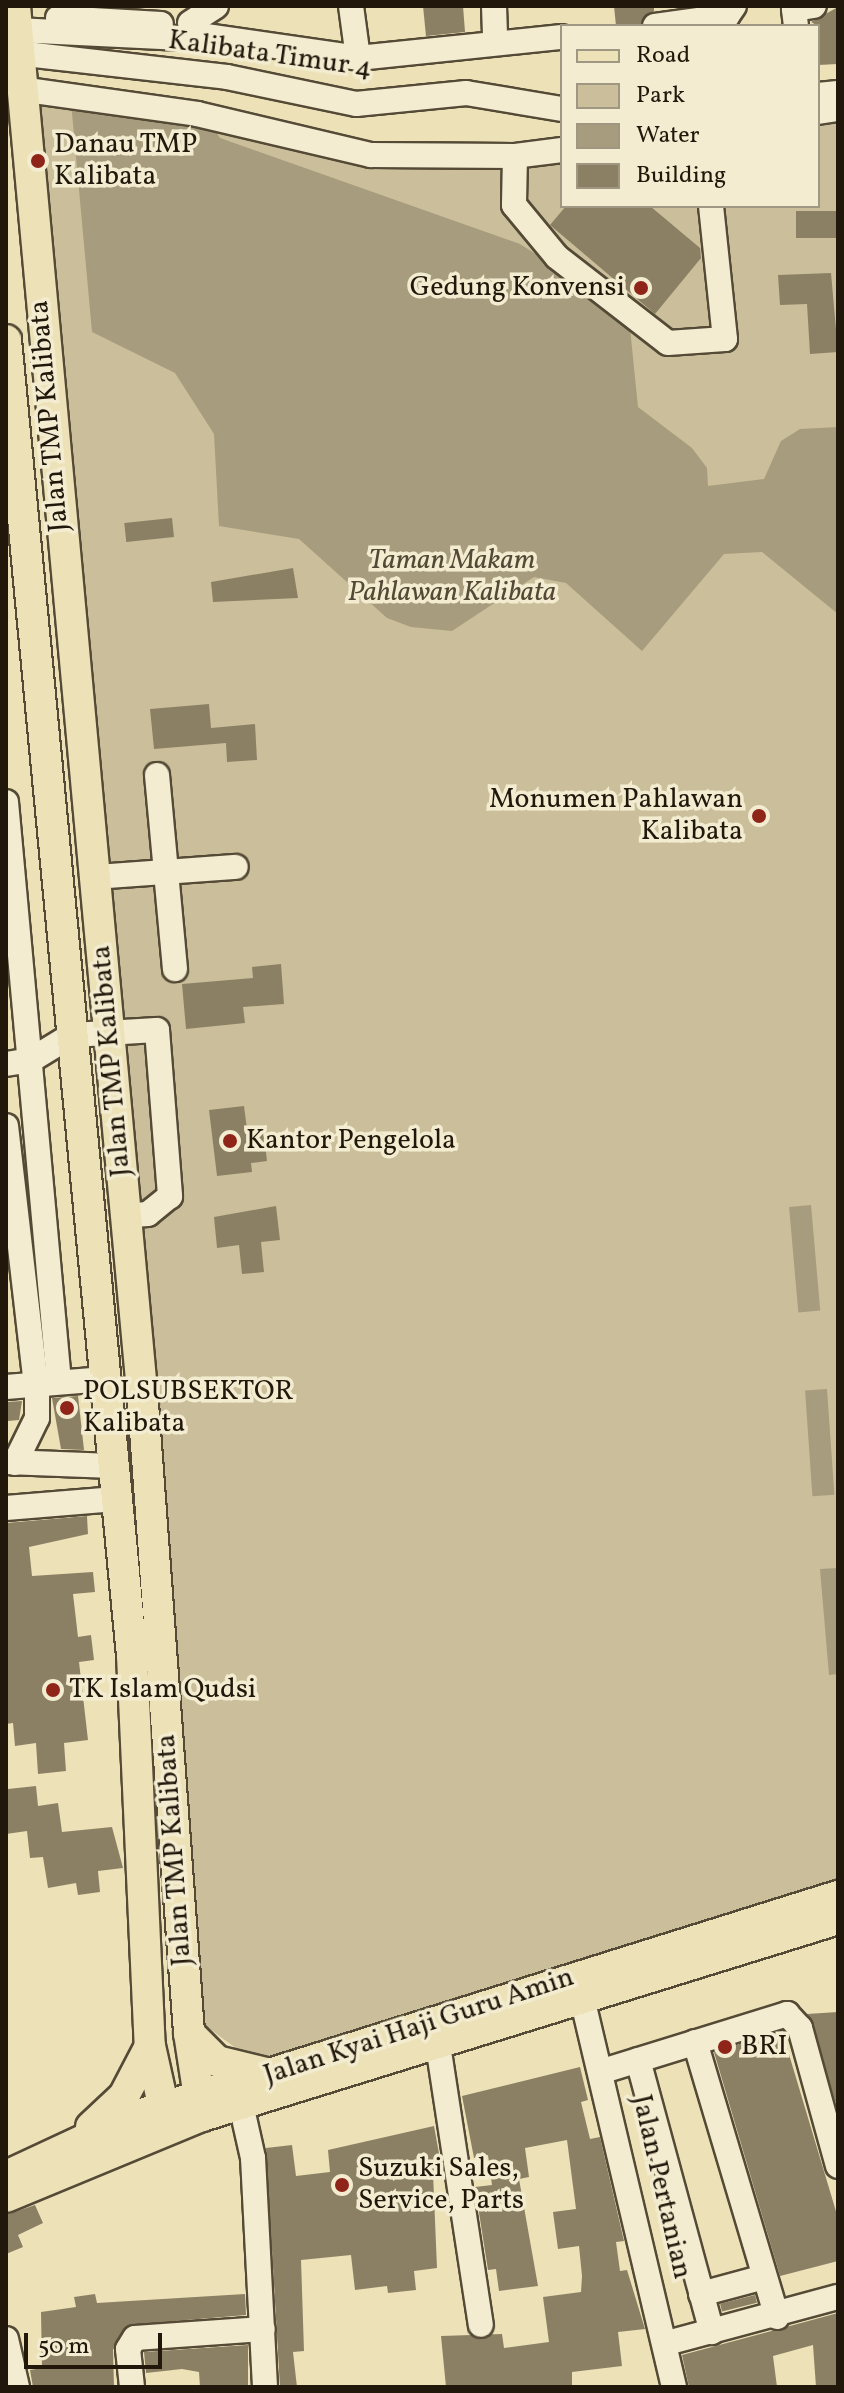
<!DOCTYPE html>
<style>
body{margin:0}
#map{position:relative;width:844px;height:2393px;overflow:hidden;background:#ece1b7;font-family:Vollkorn,serif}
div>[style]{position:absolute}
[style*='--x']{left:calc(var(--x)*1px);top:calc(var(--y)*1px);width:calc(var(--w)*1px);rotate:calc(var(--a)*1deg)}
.green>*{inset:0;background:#cabf9a}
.water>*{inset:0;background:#a79c7d;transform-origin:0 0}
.building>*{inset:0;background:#8b8064;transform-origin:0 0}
.roads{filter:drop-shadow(2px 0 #544a36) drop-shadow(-2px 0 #544a36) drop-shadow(0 2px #544a36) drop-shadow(0 -2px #544a36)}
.minor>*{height:24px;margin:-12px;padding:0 12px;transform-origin:12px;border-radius:12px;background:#f3ecd0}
.major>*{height:30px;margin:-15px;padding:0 15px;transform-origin:15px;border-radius:15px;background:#ece1b7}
.dots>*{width:22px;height:22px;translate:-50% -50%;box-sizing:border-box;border:4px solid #f3ecd0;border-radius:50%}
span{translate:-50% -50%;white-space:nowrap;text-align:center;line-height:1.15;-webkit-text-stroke:7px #f3ecd0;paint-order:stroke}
.street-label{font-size:28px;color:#22170b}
.poi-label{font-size:28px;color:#22170b}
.left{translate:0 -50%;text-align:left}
.right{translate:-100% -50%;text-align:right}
.park-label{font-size:28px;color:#544936;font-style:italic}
.frame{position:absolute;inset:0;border:8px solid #22170b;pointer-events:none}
.legend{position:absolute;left:560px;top:24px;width:260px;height:184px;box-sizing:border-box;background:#f3ecd0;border:2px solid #9f9781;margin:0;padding:10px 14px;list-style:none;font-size:24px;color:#22170b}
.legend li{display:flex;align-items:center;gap:16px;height:40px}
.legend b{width:40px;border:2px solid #9f9781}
.scale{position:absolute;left:24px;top:2333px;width:138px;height:36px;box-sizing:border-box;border:4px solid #22170b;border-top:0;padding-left:10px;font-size:24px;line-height:28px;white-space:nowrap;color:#22170b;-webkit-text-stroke:6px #f3ecd0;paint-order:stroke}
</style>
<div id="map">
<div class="green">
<i style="clip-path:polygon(20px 89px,371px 155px,562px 151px,562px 206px,818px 206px,818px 113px,838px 110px,838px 1897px,273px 2075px,207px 2027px,189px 2033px)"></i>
</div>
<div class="water">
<i style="clip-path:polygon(71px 102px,209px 122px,220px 138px,520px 244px,604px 298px,630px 328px,638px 407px,692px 448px,707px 468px,708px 486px,764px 479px,781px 441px,800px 429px,838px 427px,838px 614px,762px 552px,724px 554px,642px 651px,566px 583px,534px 577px,452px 631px,411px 627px,387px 618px,299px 539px,219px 526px,214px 434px,175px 373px,92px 332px)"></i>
<i style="left:811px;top:1205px;width:106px;height:22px;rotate:85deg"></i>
<i style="left:827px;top:1389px;width:106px;height:22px;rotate:86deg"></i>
<i style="clip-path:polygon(838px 1568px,838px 1674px,829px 1675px,820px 1569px)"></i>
</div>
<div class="building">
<i style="clip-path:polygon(423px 6px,463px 6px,465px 32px,426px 36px)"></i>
<i style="clip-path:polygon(614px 6px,654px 6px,654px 11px,641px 24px,616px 26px)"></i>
<i style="clip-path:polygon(838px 7px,838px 64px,818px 65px,818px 26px,811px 22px)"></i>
<i style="clip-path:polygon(566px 206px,650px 206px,700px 248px,701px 258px,655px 314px,550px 225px)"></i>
<i style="left:838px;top:211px;width:27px;height:42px;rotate:90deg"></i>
<i style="clip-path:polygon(831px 273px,838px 352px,810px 354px,807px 304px,780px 305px,778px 275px)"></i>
<i style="left:172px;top:518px;width:19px;height:48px;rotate:84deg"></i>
<i style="clip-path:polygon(293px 568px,298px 598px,213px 602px,211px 582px)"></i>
<i style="clip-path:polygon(209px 704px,211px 728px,255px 724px,257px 760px,227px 762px,226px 743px,154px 749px,150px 709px)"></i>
<i style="clip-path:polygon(281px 964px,284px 1004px,243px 1007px,245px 1023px,186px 1029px,182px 984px,253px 978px,252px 967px)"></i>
<i style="clip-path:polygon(244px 1106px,247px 1129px,263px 1127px,267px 1161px,251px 1163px,252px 1172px,217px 1176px,209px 1110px)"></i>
<i style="clip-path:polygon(276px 1206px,280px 1240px,261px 1242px,264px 1272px,242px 1274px,239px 1245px,217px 1248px,214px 1217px)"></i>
<i style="clip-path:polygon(78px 1396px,84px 1450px,61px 1449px,52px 1398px)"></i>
<i style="clip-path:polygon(22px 1401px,19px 1420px,8px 1421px,7px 1402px)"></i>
<i style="clip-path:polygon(87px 1516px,88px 1534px,29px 1547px,32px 1576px,93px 1572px,95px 1592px,73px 1594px,78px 1637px,91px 1635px,94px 1660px,79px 1662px,88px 1740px,64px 1743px,66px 1771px,38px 1774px,36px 1743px,15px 1746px,13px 1723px,6px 1724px,6px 1523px)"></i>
<i style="clip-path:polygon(36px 1786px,38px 1806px,58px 1803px,62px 1832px,112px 1827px,123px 1868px,98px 1871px,100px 1892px,78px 1895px,76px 1883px,48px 1888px,43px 1857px,30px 1858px,27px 1831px,6px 1834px,8px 1789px)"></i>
<i style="clip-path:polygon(838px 2012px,838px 2110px,807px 2014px)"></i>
<i style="clip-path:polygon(782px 2031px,838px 2218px,838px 2261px,780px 2276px,714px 2052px)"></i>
<i style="clip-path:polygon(580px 2067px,588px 2100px,581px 2102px,590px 2139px,600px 2137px,624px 2241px,616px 2242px,620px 2271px,627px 2270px,645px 2329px,618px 2332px,622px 2366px,572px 2372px,572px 2387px,446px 2387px,441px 2336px,502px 2334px,504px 2348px,549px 2342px,543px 2297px,581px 2292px,582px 2276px,579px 2246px,558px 2249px,553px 2212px,576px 2209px,567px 2140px,525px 2148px,529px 2177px,519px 2179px,538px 2286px,499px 2291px,496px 2269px,488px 2270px,475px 2187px,492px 2185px,488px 2155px,474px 2158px,462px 2096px)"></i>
<i style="clip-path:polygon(434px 2126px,442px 2170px,433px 2173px,437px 2268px,414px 2271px,416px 2290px,388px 2293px,387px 2286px,355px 2290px,351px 2255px,301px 2260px,304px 2351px,293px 2352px,297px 2387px,280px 2387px,266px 2148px,292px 2145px,296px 2176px,330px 2172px,328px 2150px)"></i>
<i style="clip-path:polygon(35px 2205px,43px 2223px,18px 2235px,23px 2247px,6px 2254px,6px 2215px)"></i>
<i style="clip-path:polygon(95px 2294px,97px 2303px,245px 2294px,246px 2315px,128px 2325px,113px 2350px,114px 2387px,33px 2387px,30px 2370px,42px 2368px,41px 2312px,76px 2307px,74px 2297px)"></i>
<i style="left:755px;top:2295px;width:8px;height:36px;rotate:76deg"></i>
<i style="clip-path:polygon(838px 2313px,838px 2387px,816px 2387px,813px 2345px,773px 2356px,777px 2387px,689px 2387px,682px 2355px)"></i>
<i style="clip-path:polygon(248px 2345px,248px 2387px,200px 2387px,199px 2372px,182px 2369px,146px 2373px,144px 2352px)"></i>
</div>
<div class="roads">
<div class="minor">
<i style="--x:351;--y:6;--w:52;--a:82.3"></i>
<i style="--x:494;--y:6;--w:37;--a:88"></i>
<i style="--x:58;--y:18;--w:103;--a:3.3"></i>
<i style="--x:190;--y:23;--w:31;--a:-33"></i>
<i style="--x:655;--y:26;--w:73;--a:-7.9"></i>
<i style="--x:727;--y:16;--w:12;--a:-55"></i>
<i style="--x:796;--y:26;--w:17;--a:-97"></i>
<i style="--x:794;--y:9;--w:20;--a:-9"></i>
<i style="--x:16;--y:30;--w:161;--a:2.8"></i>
<i style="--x:192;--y:34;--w:168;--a:8.2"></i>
<i style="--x:358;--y:58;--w:205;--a:-5.9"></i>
<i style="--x:17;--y:53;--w:211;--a:6.5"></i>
<i style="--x:227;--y:77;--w:132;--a:11.8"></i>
<i style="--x:356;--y:104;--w:111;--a:-5.7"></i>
<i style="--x:466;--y:93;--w:97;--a:9.5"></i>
<i style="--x:20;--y:89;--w:179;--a:8"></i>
<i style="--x:197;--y:114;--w:179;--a:13.3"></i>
<i style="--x:371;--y:155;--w:144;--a:0.4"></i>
<i style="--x:818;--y:95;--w:20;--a:-6"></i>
<i style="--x:818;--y:112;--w:20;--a:-9"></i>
<i style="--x:562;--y:150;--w:47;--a:172.7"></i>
<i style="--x:515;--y:156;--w:49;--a:91.2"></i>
<i style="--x:514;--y:205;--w:67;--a:50.4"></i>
<i style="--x:557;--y:257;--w:140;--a:37.8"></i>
<i style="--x:668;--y:343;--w:57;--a:-4"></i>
<i style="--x:725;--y:339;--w:134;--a:-96"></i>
<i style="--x:157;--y:775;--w:195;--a:84.7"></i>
<i style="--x:6;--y:802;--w:582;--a:84.78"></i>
<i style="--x:95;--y:877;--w:141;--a:-4.1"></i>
<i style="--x:6;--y:1064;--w:25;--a:-9"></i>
<i style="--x:31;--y:1060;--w:48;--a:-31.4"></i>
<i style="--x:72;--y:1035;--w:85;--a:-3.4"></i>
<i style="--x:157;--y:1030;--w:167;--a:85.5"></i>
<i style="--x:170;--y:1196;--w:28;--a:141"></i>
<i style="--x:148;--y:1214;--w:16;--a:176"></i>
<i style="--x:6;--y:1126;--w:271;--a:83.4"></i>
<i style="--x:37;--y:1395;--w:23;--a:90"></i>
<i style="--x:37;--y:1418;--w:50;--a:116.1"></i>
<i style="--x:6;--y:1387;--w:99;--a:-4.6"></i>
<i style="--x:6;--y:1462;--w:107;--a:2.1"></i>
<i style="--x:6;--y:1508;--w:110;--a:-4.7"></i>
<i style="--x:583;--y:2002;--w:396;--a:76.7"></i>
<i style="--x:695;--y:2042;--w:287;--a:73.4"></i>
<i style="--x:438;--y:2045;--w:283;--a:81.3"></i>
<i style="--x:638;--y:2060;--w:282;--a:74.8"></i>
<i style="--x:603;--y:2071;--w:193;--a:-17.2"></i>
<i style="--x:787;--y:2014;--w:19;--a:47"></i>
<i style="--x:800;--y:2028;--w:143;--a:74.6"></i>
<i style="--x:242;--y:2109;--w:50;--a:77.3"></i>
<i style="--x:253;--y:2158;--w:229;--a:87"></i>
<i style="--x:701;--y:2294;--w:65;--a:-15.1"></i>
<i style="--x:6;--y:2339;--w:49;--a:77.1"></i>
<i style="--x:667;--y:2343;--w:177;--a:-15.1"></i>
<i style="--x:132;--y:2387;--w:38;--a:-96"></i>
<i style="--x:128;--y:2349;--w:13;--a:-58"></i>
<i style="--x:135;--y:2338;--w:128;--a:-4"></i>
</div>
<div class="major">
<i style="--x:15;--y:6;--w:1403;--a:84.76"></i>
<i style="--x:143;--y:1403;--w:632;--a:85.82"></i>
<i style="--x:189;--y:2033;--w:84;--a:81.1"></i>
<i style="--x:6;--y:340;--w:1321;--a:84.53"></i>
<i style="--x:132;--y:1655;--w:391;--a:87.4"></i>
<i style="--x:150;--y:2046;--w:83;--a:77.5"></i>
<i style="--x:189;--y:2033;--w:40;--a:45"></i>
<i style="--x:217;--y:2061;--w:55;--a:13.8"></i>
<i style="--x:91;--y:2127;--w:45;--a:-43.2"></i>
<i style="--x:124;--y:2096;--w:56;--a:-62.5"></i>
<i style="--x:6;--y:2176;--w:142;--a:-24.9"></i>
<i style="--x:135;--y:2116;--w:737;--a:-17.38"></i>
<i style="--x:6;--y:2197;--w:212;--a:-22.5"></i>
<i style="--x:202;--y:2116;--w:666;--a:-17.21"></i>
</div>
</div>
<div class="dots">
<i style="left:38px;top:161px;background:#8f2418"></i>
<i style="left:641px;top:288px;background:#8f2418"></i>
<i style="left:759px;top:816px;background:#8f2418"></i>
<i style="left:230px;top:1141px;background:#8f2418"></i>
<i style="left:67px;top:1408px;background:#8f2418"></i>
<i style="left:53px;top:1690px;background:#8f2418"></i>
<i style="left:725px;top:2047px;background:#8f2418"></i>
<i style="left:342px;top:2185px;background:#8f2418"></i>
</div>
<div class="street-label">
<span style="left:270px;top:55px;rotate:8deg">Kalibata Timur 4</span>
<span style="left:50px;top:416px;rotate:-95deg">Jalan TMP Kalibata</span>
<span style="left:112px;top:1061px;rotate:-95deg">Jalan TMP Kalibata</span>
<span style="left:175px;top:1850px;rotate:-94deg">Jalan TMP Kalibata</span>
<span style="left:419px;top:2027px;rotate:-18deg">Jalan Kyai Haji Guru Amin</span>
<span style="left:661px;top:2187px;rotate:77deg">Jalan Pertanian</span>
</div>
<div class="poi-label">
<span class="left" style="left:54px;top:161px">Danau TMP<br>Kalibata</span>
<span class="right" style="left:625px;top:288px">Gedung Konvensi</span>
<span class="right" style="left:743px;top:816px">Monumen Pahlawan<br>Kalibata</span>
<span class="left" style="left:246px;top:1141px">Kantor Pengelola</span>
<span class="left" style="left:83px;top:1408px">POLSUBSEKTOR<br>Kalibata</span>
<span class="left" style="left:69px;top:1690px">TK Islam Qudsi</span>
<span class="left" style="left:741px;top:2047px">BRI</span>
<span class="left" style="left:358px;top:2185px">Suzuki Sales,<br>Service, Parts</span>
</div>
<div class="park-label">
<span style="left:452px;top:577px">Taman Makam<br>Pahlawan Kalibata</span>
</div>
<div class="frame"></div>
<ul class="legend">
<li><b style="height:10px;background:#ece1b7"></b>Road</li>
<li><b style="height:22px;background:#cabf9a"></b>Park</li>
<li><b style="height:22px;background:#a79c7d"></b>Water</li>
<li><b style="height:22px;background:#8b8064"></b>Building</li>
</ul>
<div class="scale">50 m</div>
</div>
